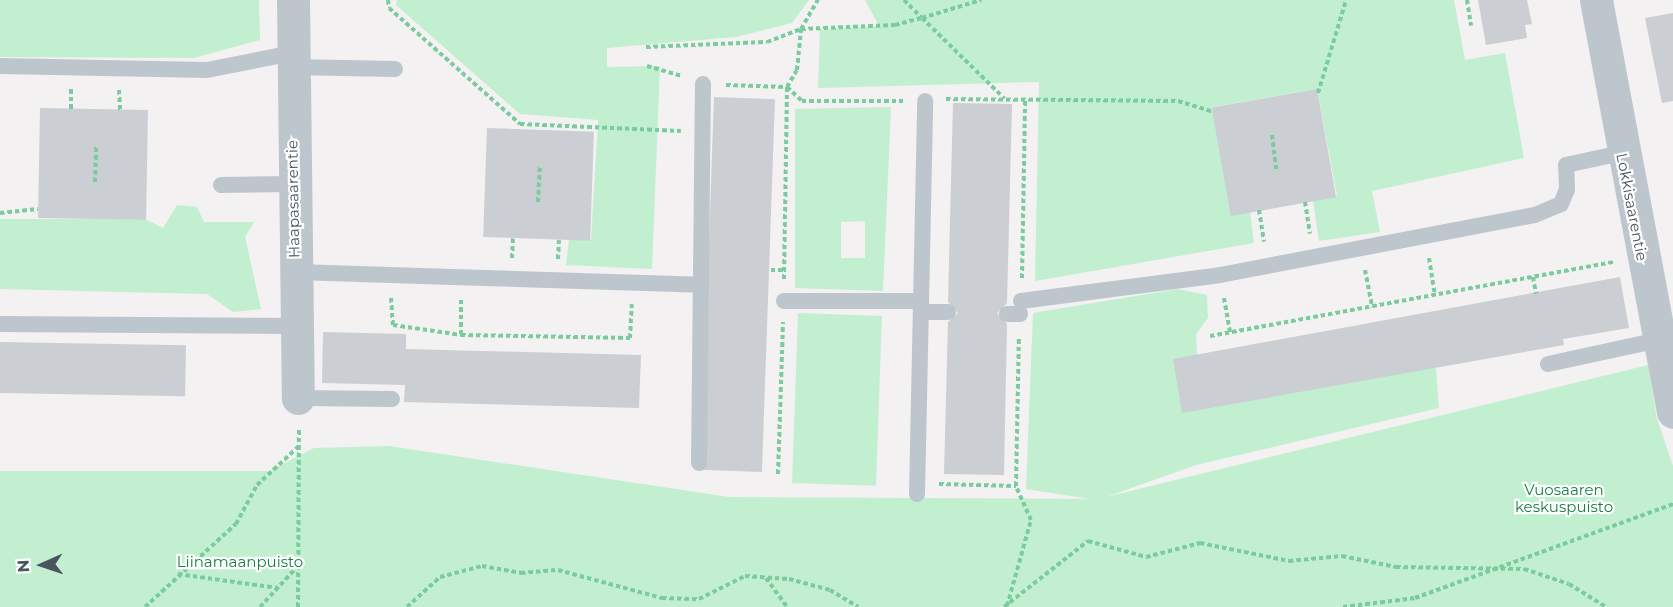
<!DOCTYPE html>
<style>
body{margin:0}
#map{position:relative;width:1673px;height:607px;overflow:hidden;background:#f3f1f1;font-family:Montserrat,sans-serif}
div>[style]{position:absolute}
[style*='--x']{left:calc(var(--x)*1px);top:calc(var(--y)*1px);width:calc(var(--w)*1px);rotate:calc(var(--a)*1deg)}
.green>*{inset:0;background:#c1efd0;transform-origin:0 0}
.building>*{inset:0;background:#cbced3;transform-origin:0 0}
.path>*{height:4px;margin-top:-2px;transform-origin:0;background:repeating-linear-gradient(90deg,#7acc9e 0 4.5px,transparent 0 7.5px)}
.service>*{height:16px;margin:-8px;padding:0 8px;transform-origin:8px;border-radius:8px;background:#bdc6cd}
.minor>*{height:33px;margin:-16.5px;padding:0 16.5px;transform-origin:16.5px;border-radius:16.5px;background:#bdc6cd}
span{translate:-50% -50%;white-space:nowrap;text-align:center;line-height:1.15;-webkit-text-stroke:4.5px #fff;paint-order:stroke}
.street-label{font-size:15px;color:#49555e}
.park-label{font-size:15px;color:#1a7f46}
.north{position:absolute;left:12px;top:535px;width:60px;height:60px;-webkit-text-stroke:4px #fff;paint-order:stroke;rotate:267deg;font-size:16px;font-weight:700;line-height:24px;text-align:center;color:#49555e}
.north::after{content:'';display:block;margin:auto;width:21px;height:27px;background:#49555e;clip-path:polygon(50% 0,100% 100%,50% 72%,0 100%)}
</style>
<div id="map">
<div class="green">
<i style="clip-path:polygon(0 0,259px 0,260px 40px,194px 58px,0 57px)"></i>
<i style="clip-path:polygon(397px 0,809px 0,792px 23px,735px 37px,607px 48px,607px 67px,660px 66px,652px 269px,566px 265px,569px 240px,591px 240px,598px 120px,520px 114px,396px 5px)"></i>
<i style="clip-path:polygon(865px 0,1454px 0,1465px 60px,1505px 53px,1524px 158px,1372px 191px,1380px 232px,1319px 241px,1313px 201px,1337px 196px,1317px 89px,1212px 107px,1231px 215px,1250px 212px,1254px 243px,1035px 281px,1039px 82px,818px 88px,820px 30px,879px 26px)"></i>
<i style="clip-path:polygon(evenodd,891px 107px,883px 291px,795px 288px,795px 109px,891px 107px,865px 221px,865px 258px,841px 258px,841px 222px,865px 221px)"></i>
<i style="clip-path:polygon(177px 205px,197px 207px,204px 222px,254px 222px,245px 237px,261px 309px,233px 312px,207px 294px,0 289px,0 219px,145px 219px,163px 228px)"></i>
<i style="clip-path:polygon(1178px 289px,1207px 295px,1208px 318px,1196px 334px,1197px 355px,1436px 368px,1439px 408px,1196px 465px,1106px 497px,1648px 365px,1657px 419px,1673px 466px,1673px 607px,0 607px,0 471px,269px 471px,314px 448px,389px 446px,729px 497px,1090px 499px,1026px 489px,1033px 313px)"></i>
<i style="left:798px;top:313px;width:84px;height:170px;rotate:2deg"></i>
</div>
<div class="building">
<i style="clip-path:polygon(1478px 0,1527px 0,1532px 24px,1525px 25px,1527px 38px,1486px 45px)"></i>
<i style="clip-path:polygon(1673px 13px,1673px 101px,1662px 103px,1645px 18px)"></i>
<i style="left:1317px;top:89px;width:110px;height:107px;rotate:80deg"></i>
<i style="left:714px;top:97px;width:61px;height:373px;rotate:2deg"></i>
<i style="clip-path:polygon(953px 103px,1012px 104px,1007px 303px,997px 313px,1007px 324px,1004px 475px,944px 474px,948px 322px,958px 313px,948px 302px)"></i>
<i style="left:40px;top:108px;width:108px;height:110px;rotate:1deg"></i>
<i style="left:487px;top:128px;width:107px;height:109px;rotate:2deg"></i>
<i style="clip-path:polygon(1620px 277px,1629px 328px,1563px 339px,1564px 345px,1182px 413px,1173px 359px)"></i>
<i style="clip-path:polygon(323px 332px,406px 334px,406px 349px,641px 355px,639px 408px,404px 402px,405px 385px,322px 383px)"></i>
<i style="left:0;top:342px;width:186px;height:51px;rotate:1deg"></i>
</div>
<div class="path">
<i style="--x:388;--y:0;--w:8;--a:83"></i>
<i style="--x:389;--y:8;--w:175;--a:41.5"></i>
<i style="--x:520;--y:124;--w:161;--a:2.5"></i>
<i style="--x:904;--y:0;--w:25;--a:45"></i>
<i style="--x:922;--y:18;--w:62;--a:-17"></i>
<i style="--x:1467;--y:0;--w:26;--a:81"></i>
<i style="--x:646;--y:47;--w:121;--a:-2.4"></i>
<i style="--x:767;--y:42;--w:36;--a:-21"></i>
<i style="--x:801;--y:29;--w:94;--a:-2.4"></i>
<i style="--x:895;--y:25;--w:28;--a:-15"></i>
<i style="--x:922;--y:18;--w:115;--a:44.3"></i>
<i style="--x:647;--y:66;--w:35;--a:16"></i>
<i style="--x:726;--y:85;--w:61;--a:1.9"></i>
<i style="--x:787;--y:87;--w:20;--a:-60"></i>
<i style="--x:797;--y:70;--w:41;--a:-84.4"></i>
<i style="--x:801;--y:29;--w:34;--a:-60"></i>
<i style="--x:787;--y:87;--w:21;--a:43"></i>
<i style="--x:802;--y:101;--w:101;--a:0"></i>
<i style="--x:71;--y:89;--w:20;--a:90"></i>
<i style="--x:119;--y:90;--w:20;--a:87"></i>
<i style="--x:1318;--y:93;--w:97;--a:-73.2"></i>
<i style="--x:946;--y:99;--w:232;--a:0.5"></i>
<i style="--x:1178;--y:101;--w:37;--a:17"></i>
<i style="--x:1272;--y:135;--w:35;--a:83"></i>
<i style="--x:95;--y:182;--w:35;--a:-88"></i>
<i style="--x:538;--y:202;--w:35;--a:-87"></i>
<i style="--x:1305;--y:202;--w:32;--a:81"></i>
<i style="--x:1259;--y:210;--w:32;--a:81"></i>
<i style="--x:0;--y:213;--w:38;--a:-6"></i>
<i style="--x:512;--y:258;--w:20;--a:-87"></i>
<i style="--x:1429;--y:258;--w:37;--a:81"></i>
<i style="--x:558;--y:259;--w:19;--a:-87"></i>
<i style="--x:771;--y:270;--w:13;--a:0"></i>
<i style="--x:1365;--y:270;--w:38;--a:79"></i>
<i style="--x:1533;--y:277;--w:17;--a:80"></i>
<i style="--x:1022;--y:278;--w:179;--a:-89"></i>
<i style="--x:784;--y:279;--w:192;--a:-89.1"></i>
<i style="--x:391;--y:298;--w:27;--a:86"></i>
<i style="--x:393;--y:325;--w:69;--a:8.4"></i>
<i style="--x:1224;--y:298;--w:36;--a:80"></i>
<i style="--x:461;--y:300;--w:35;--a:90"></i>
<i style="--x:461;--y:335;--w:169;--a:1"></i>
<i style="--x:630;--y:338;--w:34;--a:-87"></i>
<i style="--x:1210;--y:336;--w:412;--a:-10.4"></i>
<i style="--x:778;--y:474;--w:152;--a:-88.1"></i>
<i style="--x:939;--y:484;--w:77;--a:1.5"></i>
<i style="--x:1016;--y:486;--w:150;--a:-88.9"></i>
<i style="--x:178;--y:574;--w:101;--a:8"></i>
<i style="--x:766;--y:578;--w:36;--a:54"></i>
<i style="--x:1007;--y:606;--w:89;--a:-74.4"></i>
<i style="--x:1031;--y:520;--w:37;--a:-114"></i>
<i style="--x:145;--y:607;--w:123;--a:-42.4"></i>
<i style="--x:236;--y:524;--w:44;--a:-61.7"></i>
<i style="--x:257;--y:485;--w:57;--a:-42.9"></i>
<i style="--x:260;--y:607;--w:56;--a:-47.2"></i>
<i style="--x:298;--y:607;--w:179;--a:-89.7"></i>
<i style="--x:407;--y:607;--w:45;--a:-42.3"></i>
<i style="--x:440;--y:577;--w:43;--a:-14.7"></i>
<i style="--x:482;--y:566;--w:40;--a:10"></i>
<i style="--x:521;--y:573;--w:37;--a:-5"></i>
<i style="--x:558;--y:570;--w:108;--a:15.1"></i>
<i style="--x:662;--y:598;--w:37;--a:2"></i>
<i style="--x:699;--y:599;--w:51;--a:-26.6"></i>
<i style="--x:745;--y:576;--w:44;--a:3.9"></i>
<i style="--x:789;--y:579;--w:42;--a:15"></i>
<i style="--x:830;--y:590;--w:33;--a:31"></i>
<i style="--x:1004;--y:607;--w:107;--a:-38.2"></i>
<i style="--x:1088;--y:541;--w:60;--a:15.4"></i>
<i style="--x:1146;--y:557;--w:56;--a:-14.5"></i>
<i style="--x:1200;--y:543;--w:91;--a:11.4"></i>
<i style="--x:1289;--y:561;--w:53;--a:-5.4"></i>
<i style="--x:1342;--y:556;--w:55;--a:11.5"></i>
<i style="--x:1396;--y:567;--w:128;--a:0.9"></i>
<i style="--x:1524;--y:569;--w:47;--a:18.4"></i>
<i style="--x:1569;--y:584;--w:44;--a:31.9"></i>
<i style="--x:1343;--y:607;--w:73;--a:-7.1"></i>
<i style="--x:1415;--y:598;--w:275;--a:-20"></i>
</div>
<div class="service">
<i style="--x:0;--y:66;--w:207;--a:1.1"></i>
<i style="--x:207;--y:70;--w:88;--a:-11.2"></i>
<i style="--x:292;--y:67;--w:103;--a:1.1"></i>
<i style="--x:221;--y:185;--w:71;--a:-0.8"></i>
<i style="--x:295;--y:272;--w:406;--a:1.8"></i>
<i style="--x:784;--y:301;--w:137;--a:0"></i>
<i style="--x:1021;--y:301;--w:201;--a:-7.4"></i>
<i style="--x:1220;--y:275;--w:321;--a:-10.8"></i>
<i style="--x:1535;--y:215;--w:28;--a:-23"></i>
<i style="--x:1561;--y:204;--w:16;--a:-68"></i>
<i style="--x:1567;--y:189;--w:24;--a:-92"></i>
<i style="--x:1566;--y:165;--w:56;--a:-12.3"></i>
<i style="--x:921;--y:312;--w:27;--a:0"></i>
<i style="--x:1007;--y:314;--w:13;--a:0"></i>
<i style="--x:0;--y:324;--w:295;--a:0.4"></i>
<i style="--x:1548;--y:364;--w:114;--a:-12.2"></i>
<i style="--x:298;--y:398;--w:94;--a:0.6"></i>
<i style="--x:699;--y:463;--w:379;--a:-89.4"></i>
<i style="--x:917;--y:494;--w:393;--a:-88.8"></i>
</div>
<div class="minor">
<i style="--x:293;--y:0;--w:398;--a:89.3"></i>
<i style="--x:1596;--y:0;--w:419;--a:79.4"></i>
</div>
<div class="street-label">
<span style="left:293px;top:199px;rotate:-91deg">Haapasaarentie</span>
<span style="left:1632px;top:207px;rotate:79deg">Lokkisaarentie</span>
</div>
<div class="park-label">
<span style="left:1564px;top:498px">Vuosaaren<br>keskuspuisto</span>
<span style="left:240px;top:562px">Liinamaanpuisto</span>
</div>
<div class="north">N</div>
</div>
